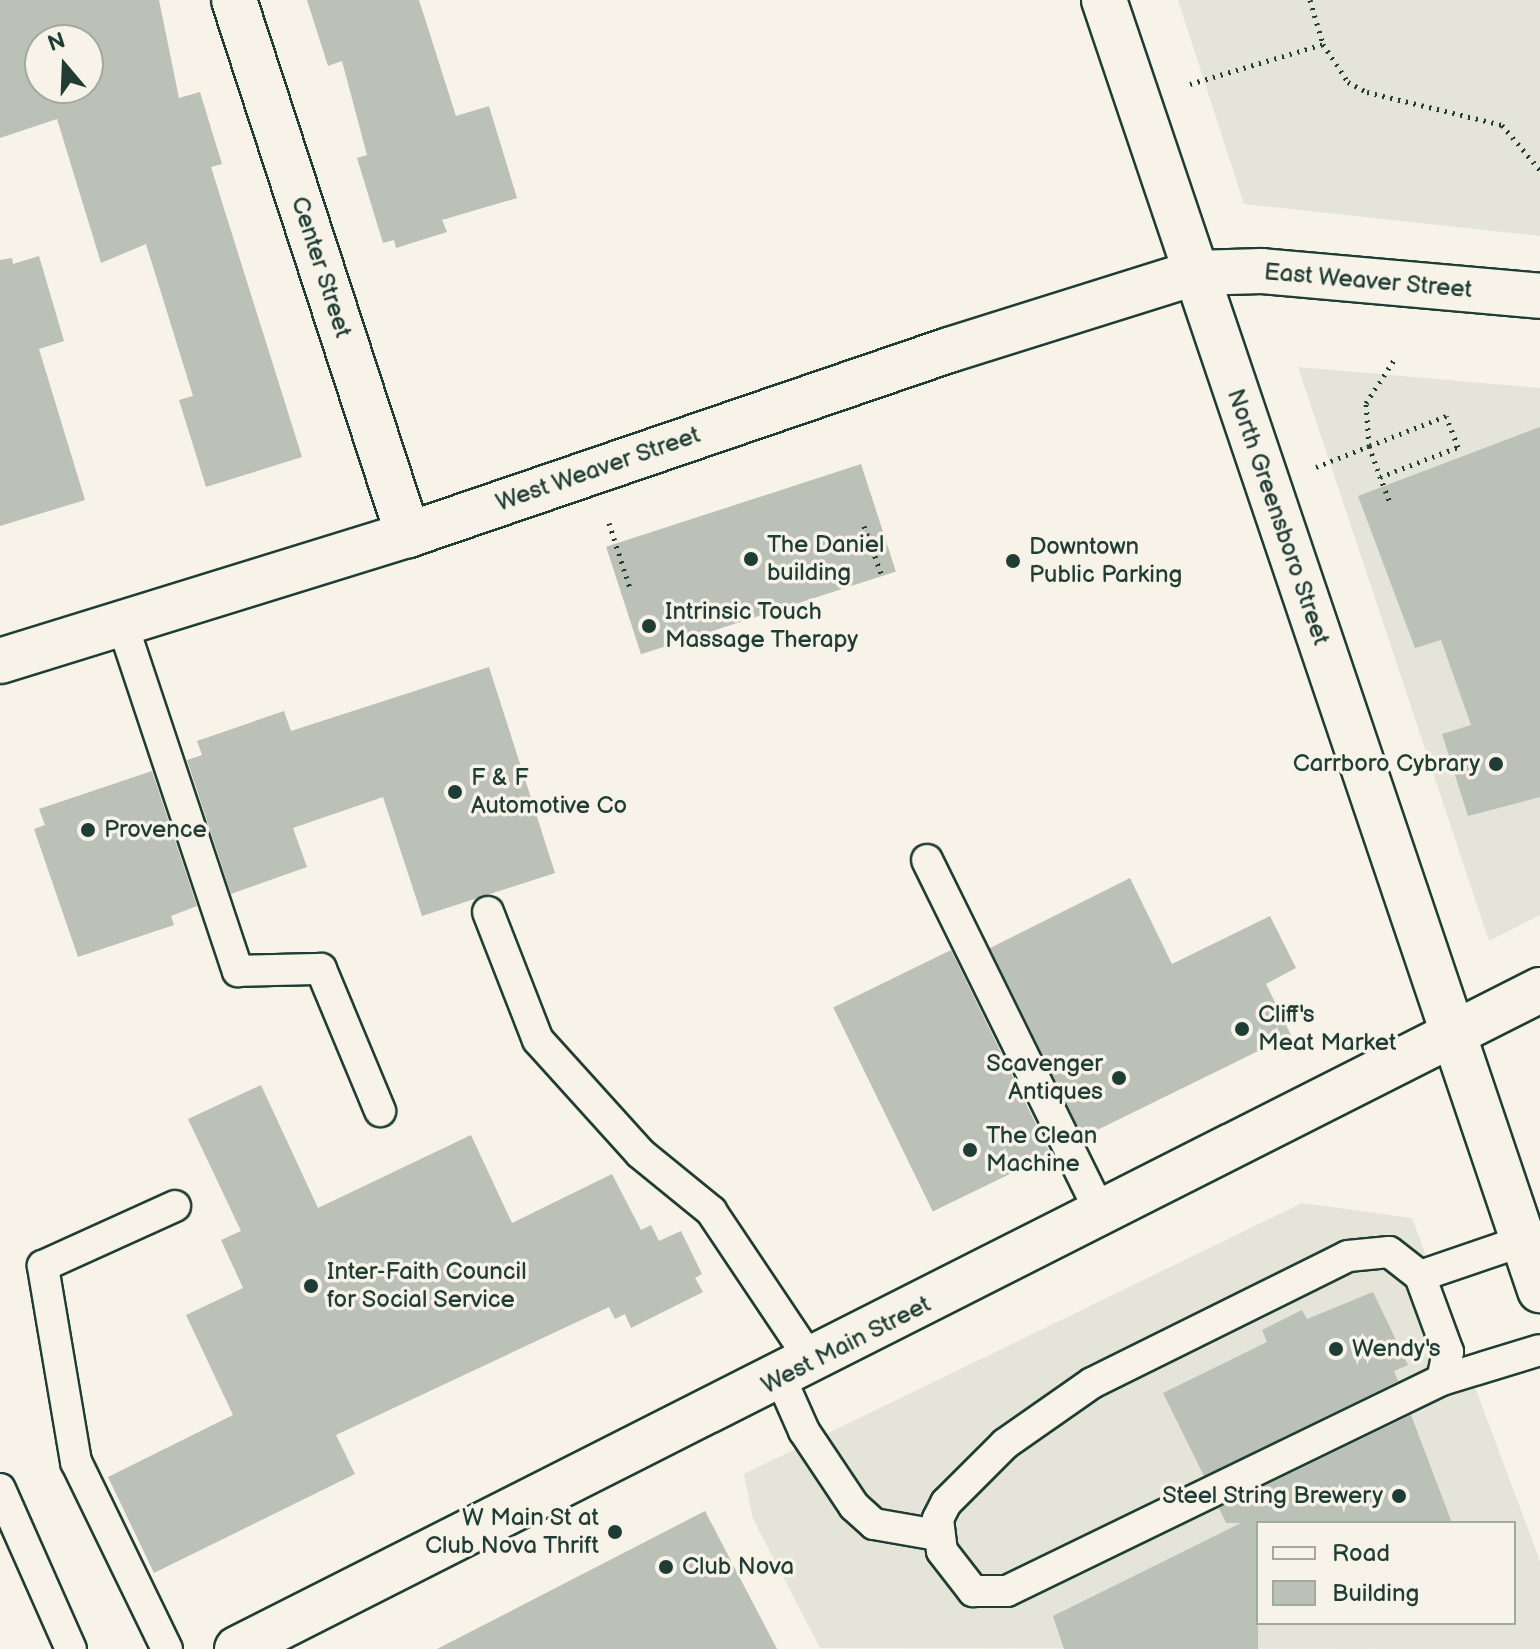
<!DOCTYPE html>
<style>
body{margin:0}
#map{position:relative;width:1540px;height:1649px;overflow:hidden;background:#f7f3e8;font-family:"Balsamiq Sans",sans-serif}
div>[style]{position:absolute}
[style*='--x']{left:calc(var(--x)*1px);top:calc(var(--y)*1px);width:calc(var(--w)*1px);rotate:calc(var(--a)*1deg)}
.built>*{inset:0;background:#e5e4d9}
.building>*{inset:0;background:#bbc1b6;transform-origin:0 0}
.path>*{height:5px;margin-top:-2.5px;transform-origin:0;background:repeating-linear-gradient(90deg,#1f3d34 0 2px,transparent 0 8px)}
.roads{filter:drop-shadow(2px 0 #1f3d34) drop-shadow(-2px 0 #1f3d34) drop-shadow(0 2px #1f3d34) drop-shadow(0 -2px #1f3d34)}
.lane>*{height:30px;margin:-15px;padding:0 15px;transform-origin:15px;border-radius:15px;background:#f7f3e8}
.street>*{height:44px;margin:-22px;padding:0 22px;transform-origin:22px;border-radius:22px;background:#f7f3e8}
.secondary>*{height:44px;margin:-22px;padding:0 22px;transform-origin:22px;border-radius:22px;background:#f7f3e8}
.dots>*{width:22px;height:22px;translate:-50% -50%;box-sizing:border-box;border:4px solid #f7f3e8;border-radius:50%}
span{translate:-50% -50%;white-space:nowrap;text-align:center;line-height:1.15;-webkit-text-stroke:7px #f7f3e8;paint-order:stroke}
.street-label{font-size:24px;color:#1f3d34}
.poi-label{font-size:24px;color:#1f3d34}
.left{translate:0 -50%;text-align:left}
.right{translate:-100% -50%;text-align:right}
.legend{position:absolute;left:1256px;top:1521px;width:260px;height:104px;box-sizing:border-box;background:#f7f3e8;border:2px solid #a1aaa0;margin:0;padding:10px 14px;list-style:none;font-size:24px;color:#1f3d34}
.legend li{display:flex;align-items:center;gap:16px;height:40px}
.legend b{width:40px;border:2px solid #a1aaa0}
.north{position:absolute;left:24px;top:24px;width:80px;height:80px;box-sizing:border-box;background:#f7f3e8;border:2px solid #a1aaa0;border-radius:50%;rotate:341deg;font-size:22px;font-weight:700;line-height:32px;text-align:center;color:#1f3d34}
.north::after{content:'';display:block;margin:auto;width:28px;height:36px;background:#1f3d34;clip-path:polygon(50% 0,100% 100%,50% 72%,0 100%)}
</style>
<div id="map">
<div class="built">
<i style="clip-path:polygon(1178px 0,1540px 0,1540px 236px,1244px 204px)"></i>
<i style="clip-path:polygon(1298px 367px,1540px 388px,1540px 915px,1489px 941px)"></i>
<i style="clip-path:polygon(evenodd,1302px 1203px,1412px 1218px,1540px 1561px,1540px 1649px,820px 1648px,753px 1519px,744px 1474px,1302px 1203px,1258px 1523px,1514px 1523px,1514px 1623px,1258px 1623px,1258px 1523px)"></i>
</div>
<div class="building">
<i style="clip-path:polygon(evenodd,0 0,159px 0,179px 98px,200px 92px,222px 164px,211px 167px,302px 457px,206px 487px,179px 400px,193px 396px,146px 244px,101px 263px,57px 119px,0 138px,0 0,40px 40px,88px 40px,88px 88px,40px 88px,40px 40px)"></i>
<i style="clip-path:polygon(307px 0,419px 0,456px 116px,489px 106px,517px 198px,442px 220px,447px 232px,396px 248px,394px 240px,383px 243px,357px 158px,367px 155px,342px 61px,328px 66px)"></i>
<i style="clip-path:polygon(39px 256px,64px 341px,39px 349px,85px 500px,0 526px,0 260px,12px 258px,13px 264px)"></i>
<i style="clip-path:polygon(1540px 427px,1540px 797px,1468px 816px,1442px 734px,1471px 725px,1441px 640px,1415px 648px,1358px 496px)"></i>
<i style="left:861px;top:464px;width:113px;height:268px;rotate:72deg"></i>
<i style="clip-path:polygon(489px 667px,555px 873px,422px 916px,383px 797px,293px 828px,307px 867px,231px 894px,187px 760px,202px 755px,197px 741px,284px 711px,291px 731px)"></i>
<i style="clip-path:polygon(152px 771px,197px 906px,171px 916px,174px 925px,78px 957px,34px 829px,45px 825px,39px 809px)"></i>
<i style="clip-path:polygon(1130px 878px,1172px 964px,1270px 916px,1296px 968px,1266px 984px,1291px 1035px,1083px 1137px,990px 948px)"></i>
<i style="left:951px;top:950px;width:227px;height:131px;rotate:64deg"></i>
<i style="clip-path:polygon(261px 1085px,318px 1208px,471px 1135px,512px 1223px,612px 1174px,641px 1230px,651px 1225px,659px 1241px,681px 1231px,702px 1274px,695px 1278px,703px 1292px,631px 1328px,625px 1314px,615px 1319px,609px 1307px,336px 1435px,355px 1474px,154px 1573px,108px 1477px,233px 1415px,186px 1315px,243px 1288px,221px 1240px,241px 1231px,188px 1119px)"></i>
<i style="clip-path:polygon(1373px 1292px,1408px 1365px,1394px 1371px,1398px 1381px,1204px 1476px,1163px 1393px,1267px 1342px,1262px 1330px,1302px 1310px,1307px 1319px)"></i>
<i style="clip-path:polygon(1411px 1415px,1452px 1523px,1258px 1523px,1258px 1649px,1064px 1649px,1053px 1616px,1241px 1523px,1226px 1523px,1219px 1508px)"></i>
<i style="clip-path:polygon(705px 1511px,777px 1649px,437px 1649px)"></i>
</div>
<div class="path">
<i style="--x:1310;--y:0;--w:46;--a:73.5"></i>
<i style="--x:1323;--y:44;--w:45;--a:56.7"></i>
<i style="--x:1348;--y:82;--w:21;--a:28"></i>
<i style="--x:1367;--y:92;--w:139;--a:13.7"></i>
<i style="--x:1502;--y:125;--w:59;--a:49.8"></i>
<i style="--x:1190;--y:84;--w:139;--a:-16.7"></i>
<i style="--x:1316;--y:467;--w:57;--a:-21.6"></i>
<i style="--x:1369;--y:446;--w:33;--a:70"></i>
<i style="--x:1389;--y:500;--w:25;--a:-111"></i>
<i style="--x:1380;--y:477;--w:84;--a:-21"></i>
<i style="--x:1458;--y:447;--w:33;--a:-111"></i>
<i style="--x:1446;--y:416;--w:83;--a:158.7"></i>
<i style="--x:1369;--y:446;--w:43;--a:-94"></i>
<i style="--x:1366;--y:403;--w:55;--a:-56.9"></i>
<i style="--x:609;--y:523;--w:68;--a:72.1"></i>
<i style="--x:864;--y:526;--w:53;--a:70.2"></i>
</div>
<div class="roads">
<div class="lane">
<i style="--x:122;--y:623;--w:367;--a:71.6"></i>
<i style="--x:238;--y:971;--w:83;--a:-1.4"></i>
<i style="--x:321;--y:969;--w:154;--a:67.4"></i>
<i style="--x:927;--y:860;--w:394;--a:63.8"></i>
<i style="--x:488;--y:912;--w:137;--a:68.7"></i>
<i style="--x:538;--y:1040;--w:152;--a:47.9"></i>
<i style="--x:640;--y:1153;--w:92;--a:39.2"></i>
<i style="--x:711;--y:1211;--w:182;--a:56.2"></i>
<i style="--x:1420;--y:1276;--w:111;--a:-18.9"></i>
<i style="--x:781;--y:1379;--w:57;--a:66.1"></i>
<i style="--x:804;--y:1431;--w:90;--a:56.3"></i>
<i style="--x:854;--y:1506;--w:27;--a:42"></i>
<i style="--x:874;--y:1524;--w:64;--a:9.9"></i>
<i style="--x:1442;--y:1380;--w:29;--a:-78"></i>
<i style="--x:1448;--y:1352;--w:81;--a:-110.2"></i>
<i style="--x:1420;--y:1276;--w:39;--a:-142"></i>
<i style="--x:1389;--y:1252;--w:41;--a:174.4"></i>
<i style="--x:1348;--y:1256;--w:286;--a:153.6"></i>
<i style="--x:1092;--y:1383;--w:106;--a:145"></i>
<i style="--x:1005;--y:1444;--w:83;--a:135"></i>
<i style="--x:946;--y:1503;--w:18;--a:117"></i>
<i style="--x:938;--y:1519;--w:32;--a:83"></i>
<i style="--x:942;--y:1551;--w:51;--a:52.2"></i>
<i style="--x:973;--y:1591;--w:34;--a:0"></i>
<i style="--x:1007;--y:1591;--w:483;--a:-25.9"></i>
<i style="--x:1442;--y:1380;--w:102;--a:-17"></i>
<i style="--x:0;--y:1489;--w:175;--a:66.1"></i>
<i style="--x:167;--y:1649;--w:208;--a:-115.9"></i>
<i style="--x:76;--y:1462;--w:199;--a:-99.6"></i>
<i style="--x:43;--y:1266;--w:145;--a:-24.4"></i>
</div>
<div class="street">
<i style="--x:234;--y:0;--w:563;--a:71.98"></i>
</div>
<div class="secondary">
<i style="--x:1104;--y:0;--w:1362;--a:71.33"></i>
<i style="--x:0;--y:661;--w:427;--a:-17.2"></i>
<i style="--x:408;--y:535;--w:572;--a:-18.88"></i>
<i style="--x:949;--y:350;--w:258;--a:-17.4"></i>
<i style="--x:1195;--y:273;--w:67;--a:-1.7"></i>
<i style="--x:1262;--y:271;--w:279;--a:5.1"></i>
<i style="--x:237;--y:1649;--w:1460;--a:-26.83"></i>
</div>
</div>
<div class="dots">
<i style="left:751px;top:559px;background:#1f3d34"></i>
<i style="left:1013px;top:561px;background:#1f3d34"></i>
<i style="left:649px;top:626px;background:#1f3d34"></i>
<i style="left:1496px;top:764px;background:#1f3d34"></i>
<i style="left:455px;top:792px;background:#1f3d34"></i>
<i style="left:88px;top:830px;background:#1f3d34"></i>
<i style="left:1242px;top:1029px;background:#1f3d34"></i>
<i style="left:1119px;top:1078px;background:#1f3d34"></i>
<i style="left:970px;top:1150px;background:#1f3d34"></i>
<i style="left:311px;top:1286px;background:#1f3d34"></i>
<i style="left:1336px;top:1349px;background:#1f3d34"></i>
<i style="left:1399px;top:1496px;background:#1f3d34"></i>
<i style="left:615px;top:1532px;background:#1f3d34"></i>
<i style="left:666px;top:1567px;background:#1f3d34"></i>
</div>
<div class="street-label">
<span style="left:321px;top:267px;rotate:72deg">Center Street</span>
<span style="left:1368px;top:281px;rotate:5deg">East Weaver Street</span>
<span style="left:598px;top:469px;rotate:-19deg">West Weaver Street</span>
<span style="left:1278px;top:517px;rotate:71deg">North Greensboro Street</span>
<span style="left:846px;top:1345px;rotate:-27deg">West Main Street</span>
</div>
<div class="poi-label">
<span class="left" style="left:767px;top:559px">The Daniel<br>building</span>
<span class="left" style="left:1029px;top:561px">Downtown<br>Public Parking</span>
<span class="left" style="left:665px;top:626px">Intrinsic Touch<br>Massage Therapy</span>
<span class="right" style="left:1480px;top:764px">Carrboro Cybrary</span>
<span class="left" style="left:471px;top:792px">F &amp; F<br>Automotive Co</span>
<span class="left" style="left:104px;top:830px">Provence</span>
<span class="left" style="left:1258px;top:1029px">Cliff's<br>Meat Market</span>
<span class="right" style="left:1103px;top:1078px">Scavenger<br>Antiques</span>
<span class="left" style="left:986px;top:1150px">The Clean<br>Machine</span>
<span class="left" style="left:327px;top:1286px">Inter-Faith Council<br>for Social Service</span>
<span class="left" style="left:1352px;top:1349px">Wendy's</span>
<span class="right" style="left:1383px;top:1496px">Steel String Brewery</span>
<span class="right" style="left:599px;top:1532px">W Main St at<br>Club Nova Thrift</span>
<span class="left" style="left:682px;top:1567px">Club Nova</span>
</div>
<ul class="legend">
<li><b style="height:10px;background:#f7f3e8"></b>Road</li>
<li><b style="height:22px;background:#bbc1b6"></b>Building</li>
</ul>
<div class="north">N</div>
</div>
